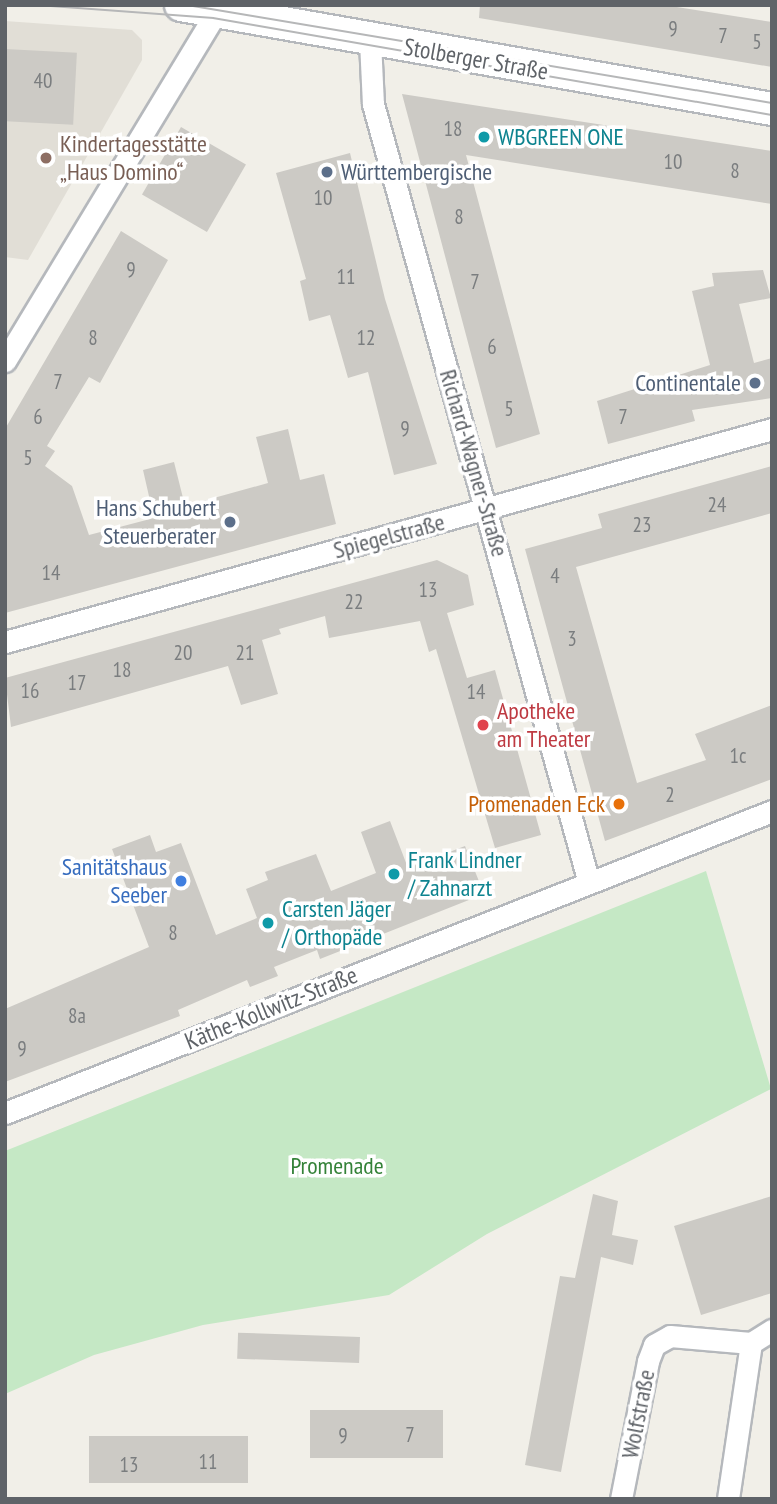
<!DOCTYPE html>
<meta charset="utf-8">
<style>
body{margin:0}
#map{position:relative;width:777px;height:1504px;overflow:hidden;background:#f1efe8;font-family:"PT Sans Narrow",sans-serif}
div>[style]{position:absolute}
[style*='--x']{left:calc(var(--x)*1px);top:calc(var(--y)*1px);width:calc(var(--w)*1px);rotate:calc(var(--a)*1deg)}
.education>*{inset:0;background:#e1ded6}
.green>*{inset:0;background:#c5e8c5}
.building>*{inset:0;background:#cccac5;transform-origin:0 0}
.roads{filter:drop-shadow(2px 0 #b5b8bc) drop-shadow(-2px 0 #b5b8bc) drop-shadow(0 2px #b5b8bc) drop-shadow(0 -2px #b5b8bc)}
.minor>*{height:21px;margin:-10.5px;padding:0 10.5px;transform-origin:10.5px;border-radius:10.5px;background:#fff}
.secondary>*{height:32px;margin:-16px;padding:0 16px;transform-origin:16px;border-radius:16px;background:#fff}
.tram>*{height:2px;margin:-1px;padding:0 1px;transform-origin:1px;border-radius:1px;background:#b6b7b8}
.dots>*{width:19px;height:19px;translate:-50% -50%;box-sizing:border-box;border:4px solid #fff;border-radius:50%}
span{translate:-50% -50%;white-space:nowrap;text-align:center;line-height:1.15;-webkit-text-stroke:7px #fff;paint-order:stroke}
.number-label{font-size:21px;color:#7a7d7f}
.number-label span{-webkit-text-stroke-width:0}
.street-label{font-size:24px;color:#5f6368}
.culture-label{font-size:24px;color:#0d838f}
.left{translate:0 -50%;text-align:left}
.education-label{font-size:24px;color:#785e54}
.service-label{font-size:24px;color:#4e5e75}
.right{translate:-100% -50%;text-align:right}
.health-label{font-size:24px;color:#be3a42}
.food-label{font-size:24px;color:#c56008}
.shop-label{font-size:24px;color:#366cbe}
.park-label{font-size:24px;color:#348238}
.frame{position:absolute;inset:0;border:7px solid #5f6368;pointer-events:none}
</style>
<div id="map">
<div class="education">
<i style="clip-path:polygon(5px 21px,132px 30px,142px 40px,142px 60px,28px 260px,5px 257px)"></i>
</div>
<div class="green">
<i style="clip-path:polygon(706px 871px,771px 1089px,487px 1234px,389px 1295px,203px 1325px,94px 1355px,5px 1394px,5px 1151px)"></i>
</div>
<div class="building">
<i style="clip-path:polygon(480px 5px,664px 5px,772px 22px,772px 67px,479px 18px)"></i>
<i style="left:5px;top:49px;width:72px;height:72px;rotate:3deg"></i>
<i style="clip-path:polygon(402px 94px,772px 151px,772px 204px,466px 155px,540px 434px,496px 448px)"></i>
<i style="left:181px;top:127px;width:75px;height:78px;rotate:30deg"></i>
<i style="clip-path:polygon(350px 153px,385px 299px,437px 464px,394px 475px,368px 372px,348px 378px,330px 315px,309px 321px,300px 281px,306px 279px,276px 173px)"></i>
<i style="clip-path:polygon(121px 231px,168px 260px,100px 383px,89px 377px,47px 446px,55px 451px,45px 466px,72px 486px,89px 535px,154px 518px,143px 470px,174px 462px,185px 506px,268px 483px,256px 437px,288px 429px,300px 480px,324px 474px,336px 524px,5px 613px,5px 429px)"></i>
<i style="clip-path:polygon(763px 270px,771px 298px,739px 304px,754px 363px,772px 358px,772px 398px,692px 410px,695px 421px,608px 444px,597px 401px,710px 365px,692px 291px,714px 286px,712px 273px)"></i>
<i style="clip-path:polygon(772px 466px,772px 513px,576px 567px,637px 783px,706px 760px,695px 734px,772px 705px,772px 779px,605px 841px,525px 549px,602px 528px,598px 514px)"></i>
<i style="clip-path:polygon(437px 560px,468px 575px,474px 605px,447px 613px,467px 678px,495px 670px,541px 835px,495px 848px,436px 649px,429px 652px,420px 621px,329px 638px,325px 616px,279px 629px,281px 634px,262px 640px,278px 694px,241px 705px,228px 666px,11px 727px,5px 678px)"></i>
<i style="clip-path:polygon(390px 821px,408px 868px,465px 846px,484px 894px,320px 959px,317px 950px,274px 967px,278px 976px,250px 987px,247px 980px,178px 1010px,180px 1016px,5px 1082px,5px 1009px,149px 947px,112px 849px,150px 835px,156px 852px,181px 843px,216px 935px,257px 918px,246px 889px,268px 880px,265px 872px,316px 854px,331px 891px,376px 873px,361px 832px)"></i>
<i style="clip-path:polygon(593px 1194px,618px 1201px,612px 1235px,638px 1240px,633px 1265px,601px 1257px,561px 1472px,525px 1465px,560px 1276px,575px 1278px)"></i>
<i style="clip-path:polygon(772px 1196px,772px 1293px,701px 1315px,674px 1226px)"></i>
<i style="left:360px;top:1337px;width:26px;height:122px;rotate:92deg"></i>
<i style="left:443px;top:1410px;width:48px;height:133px;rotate:90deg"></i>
<i style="left:248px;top:1436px;width:47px;height:159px;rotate:90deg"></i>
</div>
<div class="roads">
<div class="minor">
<i style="--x:370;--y:41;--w:63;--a:87.3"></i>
<i style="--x:373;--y:104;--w:808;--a:74.5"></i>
<i style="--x:5;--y:361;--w:408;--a:-58.8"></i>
<i style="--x:5;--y:642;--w:796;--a:-15.52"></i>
<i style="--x:5;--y:1113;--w:824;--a:-21.49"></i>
<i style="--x:751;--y:1343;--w:25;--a:-32"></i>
<i style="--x:621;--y:1499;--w:141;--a:-78.9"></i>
<i style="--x:648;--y:1361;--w:17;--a:-69"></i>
<i style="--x:654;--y:1345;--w:18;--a:-29"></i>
<i style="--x:670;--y:1336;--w:81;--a:4.9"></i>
<i style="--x:751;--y:1343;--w:158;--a:98.4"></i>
</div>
<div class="secondary">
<i style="--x:181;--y:5;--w:600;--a:9.98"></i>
</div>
</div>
<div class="tram">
<i style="--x:38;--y:5;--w:175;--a:4.2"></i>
<i style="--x:213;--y:18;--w:567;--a:9.84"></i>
<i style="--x:187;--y:5;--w:593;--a:9.51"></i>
</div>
<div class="dots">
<i style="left:484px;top:137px;background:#0f9aa8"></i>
<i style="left:46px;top:158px;background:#8d6e63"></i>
<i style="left:327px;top:172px;background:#5c6f8a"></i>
<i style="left:755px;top:383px;background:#5c6f8a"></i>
<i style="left:230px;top:522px;background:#5c6f8a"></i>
<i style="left:483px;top:725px;background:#e0444e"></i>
<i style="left:619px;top:804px;background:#e8710a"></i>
<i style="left:394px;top:874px;background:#0f9aa8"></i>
<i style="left:181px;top:881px;background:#3f7fe0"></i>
<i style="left:268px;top:923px;background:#0f9aa8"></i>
</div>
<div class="number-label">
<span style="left:673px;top:29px">9</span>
<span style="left:723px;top:36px">7</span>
<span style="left:757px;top:42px">5</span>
<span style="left:43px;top:81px">40</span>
<span style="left:453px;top:129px">18</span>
<span style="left:673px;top:162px">10</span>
<span style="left:735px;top:171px">8</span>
<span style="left:323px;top:198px">10</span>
<span style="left:459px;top:217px">8</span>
<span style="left:131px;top:270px">9</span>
<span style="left:346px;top:277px">11</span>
<span style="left:475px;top:282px">7</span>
<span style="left:93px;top:338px">8</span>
<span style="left:366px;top:338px">12</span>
<span style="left:492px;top:347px">6</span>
<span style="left:58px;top:382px">7</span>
<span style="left:509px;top:409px">5</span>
<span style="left:38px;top:417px">6</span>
<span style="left:623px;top:417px">7</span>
<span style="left:405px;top:429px">9</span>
<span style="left:28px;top:458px">5</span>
<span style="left:717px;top:505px">24</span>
<span style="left:642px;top:525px">23</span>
<span style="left:51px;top:573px">14</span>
<span style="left:555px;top:576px">4</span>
<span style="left:428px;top:590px">13</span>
<span style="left:354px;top:602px">22</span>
<span style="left:572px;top:639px">3</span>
<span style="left:183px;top:653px">20</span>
<span style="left:245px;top:653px">21</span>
<span style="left:122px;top:670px">18</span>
<span style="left:77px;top:683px">17</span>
<span style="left:30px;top:691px">16</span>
<span style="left:476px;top:692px">14</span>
<span style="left:738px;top:756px">1c</span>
<span style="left:670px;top:795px">2</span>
<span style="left:173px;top:933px">8</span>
<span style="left:77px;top:1016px">8a</span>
<span style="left:22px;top:1049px">9</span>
<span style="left:410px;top:1435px">7</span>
<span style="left:343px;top:1436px">9</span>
<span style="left:208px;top:1462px">11</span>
<span style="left:129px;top:1465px">13</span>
</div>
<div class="street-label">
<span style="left:476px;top:59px;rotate:10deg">Stolberger Straße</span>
<span style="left:474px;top:463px;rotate:74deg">Richard-Wagner-Straße</span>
<span style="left:389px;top:536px;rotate:-15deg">Spiegelstraße</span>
<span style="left:271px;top:1008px;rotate:-22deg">Käthe-Kollwitz-Straße</span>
<span style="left:638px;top:1414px;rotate:-79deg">Wolfstraße</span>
</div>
<div class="culture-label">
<span class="left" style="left:498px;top:137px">WBGREEN ONE</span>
<span class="left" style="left:408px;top:874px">Frank Lindner<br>/ Zahnarzt</span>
<span class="left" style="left:282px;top:923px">Carsten Jäger<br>/ Orthopäde</span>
</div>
<div class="education-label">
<span class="left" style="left:60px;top:158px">Kindertagesstätte<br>„Haus Domino“</span>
</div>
<div class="service-label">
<span class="left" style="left:341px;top:172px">Württembergische</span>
<span class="right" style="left:741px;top:383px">Continentale</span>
<span class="right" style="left:216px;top:522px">Hans Schubert<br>Steuerberater</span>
</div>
<div class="health-label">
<span class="left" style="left:497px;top:725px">Apotheke<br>am Theater</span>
</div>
<div class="food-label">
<span class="right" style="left:605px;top:804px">Promenaden Eck</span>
</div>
<div class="shop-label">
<span class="right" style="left:167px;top:881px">Sanitätshaus<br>Seeber</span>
</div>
<div class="park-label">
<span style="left:337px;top:1166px">Promenade</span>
</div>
<div class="frame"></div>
</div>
